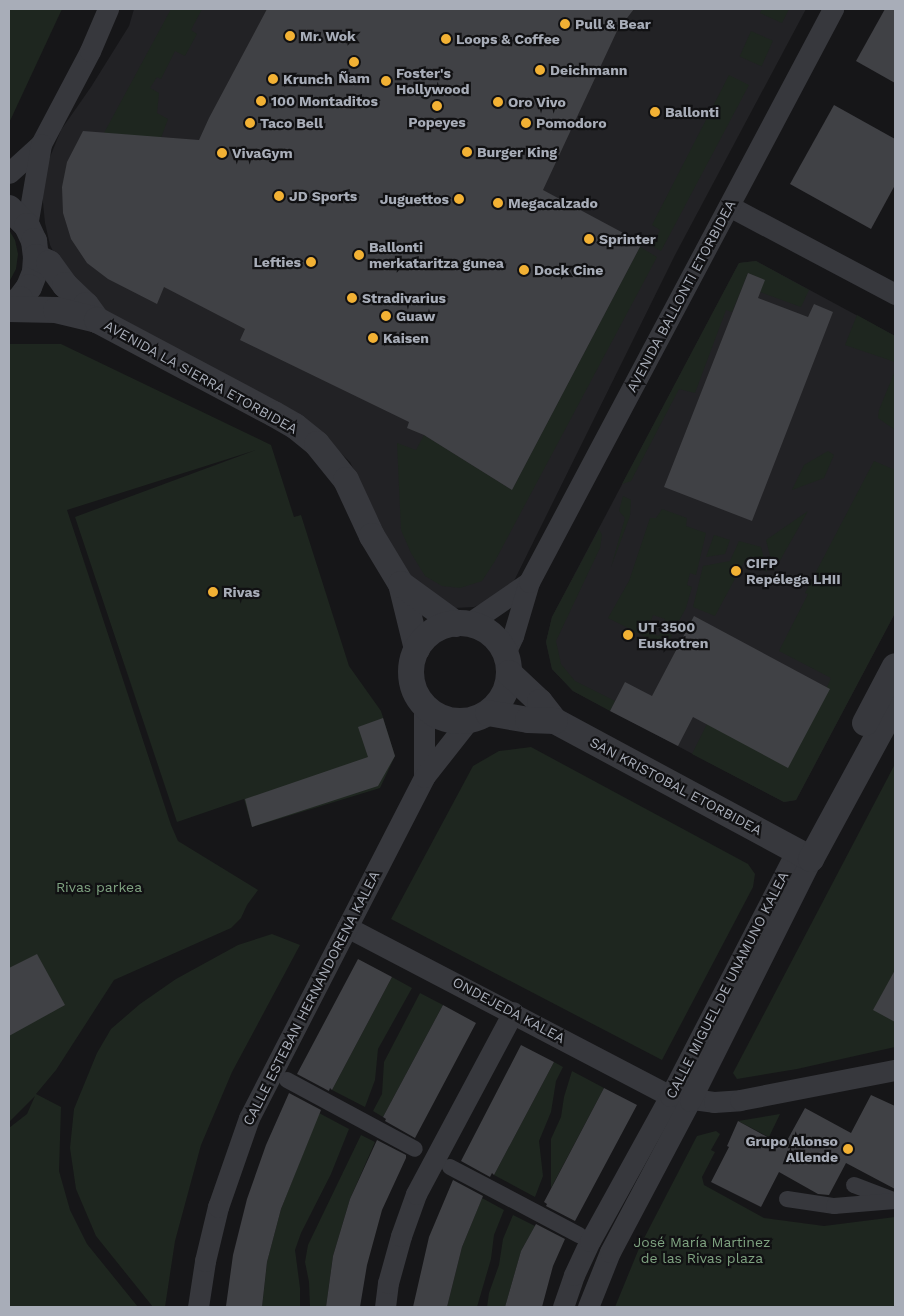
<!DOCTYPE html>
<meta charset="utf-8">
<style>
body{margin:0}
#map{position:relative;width:904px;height:1316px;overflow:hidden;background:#161618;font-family:"Work Sans",sans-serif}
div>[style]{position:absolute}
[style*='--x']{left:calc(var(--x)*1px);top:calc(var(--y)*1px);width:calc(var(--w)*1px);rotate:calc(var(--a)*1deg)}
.built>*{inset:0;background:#222225}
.green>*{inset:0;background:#1e261f;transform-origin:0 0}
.building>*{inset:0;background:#404145}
.pedestrian>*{height:16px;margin:-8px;padding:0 8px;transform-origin:8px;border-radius:8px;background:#37383d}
.minor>*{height:21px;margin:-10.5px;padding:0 10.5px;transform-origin:10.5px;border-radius:10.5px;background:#37383d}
.tertiary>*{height:26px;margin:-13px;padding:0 13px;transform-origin:13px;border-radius:13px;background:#37383d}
.tertiary>.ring{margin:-13px;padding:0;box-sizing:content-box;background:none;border:26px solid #37383d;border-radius:50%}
.dots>*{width:14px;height:14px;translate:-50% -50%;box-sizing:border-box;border:2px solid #111113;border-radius:50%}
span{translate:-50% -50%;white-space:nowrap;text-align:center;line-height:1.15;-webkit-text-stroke:4.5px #111113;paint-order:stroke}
.poi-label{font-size:14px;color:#a8adb8;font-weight:700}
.left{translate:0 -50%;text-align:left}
.right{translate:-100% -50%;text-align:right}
.street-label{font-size:14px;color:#a8adb8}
.park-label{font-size:14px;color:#7fa381}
.frame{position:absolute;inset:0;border:10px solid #a8adb8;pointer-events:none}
</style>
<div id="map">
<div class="built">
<i style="clip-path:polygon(134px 9px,806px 9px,675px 255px,513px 583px,494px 598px,474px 607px,454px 608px,418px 587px,398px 559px,350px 462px,325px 438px,91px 303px,62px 269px,50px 245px,45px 223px,42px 192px,48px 162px,61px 130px,91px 87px,129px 26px)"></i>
<i style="clip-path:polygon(756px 261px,895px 336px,895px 613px,796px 800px,784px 802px,573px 691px,552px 669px,546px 642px,552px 617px,739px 263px)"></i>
</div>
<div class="green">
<i style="clip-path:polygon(9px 9px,62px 9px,9px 123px)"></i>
<i style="clip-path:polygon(171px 9px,202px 9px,191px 30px,197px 34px,185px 56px,175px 51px,161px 79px,157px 77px,150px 88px,159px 93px,157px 113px,168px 119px,161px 138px,104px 133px)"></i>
<i style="clip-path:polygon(762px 9px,789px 9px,782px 23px,760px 13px)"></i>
<i style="left:751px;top:31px;width:24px;height:28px;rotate:24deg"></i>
<i style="clip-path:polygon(729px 75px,749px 85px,661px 251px,652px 246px,660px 230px,652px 225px)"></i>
<i style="clip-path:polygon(9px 230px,15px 240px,18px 254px,16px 269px,9px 282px)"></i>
<i style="clip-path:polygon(640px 247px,657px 257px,495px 561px,482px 581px,460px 588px,442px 586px,425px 576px,411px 553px,401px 530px,397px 443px,416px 450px,424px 435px,512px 490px)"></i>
<i style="clip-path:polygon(756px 261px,809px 290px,801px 307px,760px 292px,764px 280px,748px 273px,732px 312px,726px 310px,695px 393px,679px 389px,631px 481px,622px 484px,739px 263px)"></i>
<i style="clip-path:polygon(857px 315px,895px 336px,895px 362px,845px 345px)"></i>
<i style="clip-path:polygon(9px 344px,61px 344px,271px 445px,294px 517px,301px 515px,349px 666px,381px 711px,395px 756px,380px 788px,252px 827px,244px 799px,177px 822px,75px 517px,256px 450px,67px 510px,171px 825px,178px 841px,258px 890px,247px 905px,241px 918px,231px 928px,114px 980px,56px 1070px,36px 1094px,61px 1107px,59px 1171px,70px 1210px,87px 1244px,138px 1307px,9px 1307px,9px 1128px,27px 1114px,35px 1096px,9px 1122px)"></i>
<i style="clip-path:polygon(895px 371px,895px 430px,878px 418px,879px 410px)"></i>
<i style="clip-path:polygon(828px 451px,834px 455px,824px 478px,792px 490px,804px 465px)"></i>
<i style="clip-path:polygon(874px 461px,895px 470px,895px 613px,796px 800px,784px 802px,692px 754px,707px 724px,827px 687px,831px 678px,779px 651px,808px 594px,805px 593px)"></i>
<i style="clip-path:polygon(623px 496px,631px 500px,630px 516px,611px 567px,625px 518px,619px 511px)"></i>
<i style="clip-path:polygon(662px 509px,687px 518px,686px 526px,706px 533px,696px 575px,690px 573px,687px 585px,692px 587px,686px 608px,674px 630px,663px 626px,665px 619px,653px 615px,647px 632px,659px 636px,661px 630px,672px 635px,667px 646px,664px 646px,608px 618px,629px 581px,650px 518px,656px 518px)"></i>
<i style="clip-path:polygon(808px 511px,774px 571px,766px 540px)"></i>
<i style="clip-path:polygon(599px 529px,602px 535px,600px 548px,556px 641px,561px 664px,575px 681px,615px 701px,610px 711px,573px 691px,552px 669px,546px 642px,552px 617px)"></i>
<i style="clip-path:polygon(714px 535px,730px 540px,725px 554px,706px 557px)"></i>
<i style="clip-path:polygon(739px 541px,761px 547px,767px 572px,745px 560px,715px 616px,693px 607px,703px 566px,730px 561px)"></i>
<i style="clip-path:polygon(531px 747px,748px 864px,755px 874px,753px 887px,662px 1060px,391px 919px,473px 766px,499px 751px)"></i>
<i style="clip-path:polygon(895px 764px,895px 1047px,797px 1069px,737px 1079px,733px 1073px)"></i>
<i style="clip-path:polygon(272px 934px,300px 945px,232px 1072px,201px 1145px,175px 1241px,165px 1307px,153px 1307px,96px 1236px,76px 1189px,70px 1148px,74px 1109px,97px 1053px,111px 1029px,140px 1004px,176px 979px,238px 945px)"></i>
<i style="clip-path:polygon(392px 977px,412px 988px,378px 1049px,375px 1080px,365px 1107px,332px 1090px)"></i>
<i style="clip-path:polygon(420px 993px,443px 1005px,383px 1117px,373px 1111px,382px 1094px,384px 1062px)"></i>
<i style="clip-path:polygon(554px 1062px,563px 1067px,556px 1081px,551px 1112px,539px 1141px,543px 1176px,535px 1197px,494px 1175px)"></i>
<i style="clip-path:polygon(572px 1071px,604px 1088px,551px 1188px,551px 1139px,561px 1117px,564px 1097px)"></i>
<i style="clip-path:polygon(319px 1113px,349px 1129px,331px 1174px,301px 1233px,295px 1250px,300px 1288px,300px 1307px,262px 1307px,267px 1262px,281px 1209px)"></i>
<i style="clip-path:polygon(780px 1114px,769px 1137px,738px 1121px)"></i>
<i style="clip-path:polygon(716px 1131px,720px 1134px,711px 1150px,715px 1152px,702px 1177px,704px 1185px,764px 1218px,824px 1226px,895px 1217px,895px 1307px,615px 1307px,640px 1246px,697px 1136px)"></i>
<i style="clip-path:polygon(361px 1135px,375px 1142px,350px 1199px,333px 1256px,326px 1307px,310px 1307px,309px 1282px,305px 1262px,308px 1245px)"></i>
<i style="clip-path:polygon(482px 1198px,504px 1210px,494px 1235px,491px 1259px,477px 1307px,447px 1307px,462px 1247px)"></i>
<i style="clip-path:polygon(513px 1215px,535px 1226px,521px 1251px,505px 1307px,487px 1307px,489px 1293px,499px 1265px,503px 1239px)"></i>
</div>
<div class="building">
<i style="clip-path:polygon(267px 9px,634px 9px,617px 31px,543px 190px,642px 243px,512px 490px,424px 435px,407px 428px,409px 422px,240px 340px,245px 329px,164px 287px,157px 304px,108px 279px,87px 263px,71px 239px,63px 213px,62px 187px,67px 162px,83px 131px,199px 140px,209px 118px)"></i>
<i style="clip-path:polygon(885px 9px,895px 9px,895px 83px,856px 61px)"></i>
<i style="clip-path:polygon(834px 105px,895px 139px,895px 185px,871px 229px,790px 184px)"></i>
<i style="clip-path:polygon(748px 273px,765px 280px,758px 298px,808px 317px,814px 304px,833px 312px,752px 521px,664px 487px)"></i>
<i style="clip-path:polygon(694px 616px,830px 689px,788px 768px,693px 717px,678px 746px,610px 711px,625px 682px,652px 696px)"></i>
<i style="clip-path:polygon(383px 718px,395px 756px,378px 786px,252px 827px,245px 799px,368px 757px,358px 727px)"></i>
<i style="clip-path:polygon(37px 954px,65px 1005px,9px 1036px,9px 968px)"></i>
<i style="clip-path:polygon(358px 959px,392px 977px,332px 1090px,330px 1088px,329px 1091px,297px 1074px)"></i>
<i style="clip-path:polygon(895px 970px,895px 1022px,873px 1010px)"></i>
<i style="clip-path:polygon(443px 1005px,476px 1023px,415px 1138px,385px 1121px,386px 1119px,383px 1117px)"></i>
<i style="clip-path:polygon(521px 1045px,554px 1062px,494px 1175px,492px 1173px,490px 1177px,461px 1161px)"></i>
<i style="clip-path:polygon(604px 1088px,637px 1105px,575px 1221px,546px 1206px,547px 1204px,544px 1202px)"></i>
<i style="clip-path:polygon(289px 1093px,321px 1110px,281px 1209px,267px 1262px,262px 1307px,226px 1306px,233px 1255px,247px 1199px,266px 1145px)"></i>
<i style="clip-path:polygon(871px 1095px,895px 1106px,895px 1189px,846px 1163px,829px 1195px,818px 1194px,779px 1172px,761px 1207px,711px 1182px,729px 1147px,727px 1146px,738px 1121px,784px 1146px,805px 1108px,851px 1133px)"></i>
<i style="clip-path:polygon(377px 1140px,406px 1155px,406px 1158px,382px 1210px,367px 1265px,360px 1307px,326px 1307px,333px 1256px,350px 1199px)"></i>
<i style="clip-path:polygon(453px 1180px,483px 1196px,462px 1247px,447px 1307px,413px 1307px,429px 1237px)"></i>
<i style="clip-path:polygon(536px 1224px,565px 1239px,553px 1266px,542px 1307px,505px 1307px,521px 1251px)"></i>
</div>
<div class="pedestrian">
<i style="--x:287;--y:1080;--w:145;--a:28.3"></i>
<i style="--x:450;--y:1167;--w:146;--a:27.8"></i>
<i style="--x:854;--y:1185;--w:40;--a:21"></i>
<i style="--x:787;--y:1199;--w:48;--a:8.5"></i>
<i style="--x:834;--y:1206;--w:61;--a:-4.7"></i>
</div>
<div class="minor">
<i style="--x:9;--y:173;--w:43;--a:-42.2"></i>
<i style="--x:41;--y:144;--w:105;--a:-62.2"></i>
<i style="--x:90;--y:51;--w:46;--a:-66.8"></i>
<i style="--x:729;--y:206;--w:188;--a:27.9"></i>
<i style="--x:27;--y:226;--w:83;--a:-80.3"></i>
<i style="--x:468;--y:624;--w:74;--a:-34.5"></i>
<i style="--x:505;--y:653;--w:19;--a:-65"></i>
<i style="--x:513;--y:636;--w:56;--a:-73.5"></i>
<i style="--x:529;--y:582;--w:649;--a:-62.05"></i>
<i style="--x:424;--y:706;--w:71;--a:90"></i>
<i style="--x:347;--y:927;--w:365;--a:27.6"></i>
<i style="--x:670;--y:1096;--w:44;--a:7.8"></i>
<i style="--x:714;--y:1102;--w:26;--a:-4"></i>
<i style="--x:740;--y:1100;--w:158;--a:-11"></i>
<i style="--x:198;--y:1307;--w:47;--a:-81.3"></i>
<i style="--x:205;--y:1261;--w:56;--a:-76.5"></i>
<i style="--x:218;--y:1207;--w:94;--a:-70.8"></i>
<i style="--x:249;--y:1118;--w:383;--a:-62.8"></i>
<i style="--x:424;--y:777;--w:71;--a:-51.8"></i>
<i style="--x:385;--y:1307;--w:24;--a:-83"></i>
<i style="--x:388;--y:1283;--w:49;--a:-74.5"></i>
<i style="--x:401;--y:1236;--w:45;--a:-70.3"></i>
<i style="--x:416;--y:1194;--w:206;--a:-61.9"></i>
<i style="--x:563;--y:1307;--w:34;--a:-71"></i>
<i style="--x:574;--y:1275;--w:38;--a:-65"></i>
<i style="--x:590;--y:1241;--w:166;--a:-61.1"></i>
<i style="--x:670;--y:1096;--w:275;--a:-62.7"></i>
<i style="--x:588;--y:1307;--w:59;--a:-68.2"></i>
<i style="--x:610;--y:1252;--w:171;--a:-62.1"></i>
<i style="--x:690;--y:1101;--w:271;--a:-63.4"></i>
</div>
<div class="tertiary">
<i style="--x:9;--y:208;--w:25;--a:45"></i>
<i style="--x:27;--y:226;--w:17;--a:65"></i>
<i style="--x:34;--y:241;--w:16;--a:83"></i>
<i style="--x:36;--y:257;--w:15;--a:94"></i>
<i style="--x:35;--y:272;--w:16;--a:112"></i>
<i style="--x:29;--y:287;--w:15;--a:127"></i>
<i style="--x:20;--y:299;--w:14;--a:144"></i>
<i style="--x:36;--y:257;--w:14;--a:25"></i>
<i style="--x:49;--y:263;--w:27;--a:54"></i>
<i style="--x:65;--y:285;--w:29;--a:44"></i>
<i style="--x:86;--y:305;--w:19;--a:54"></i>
<i style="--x:9;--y:309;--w:47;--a:1.2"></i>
<i style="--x:56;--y:310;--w:42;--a:13.7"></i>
<i style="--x:97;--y:320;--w:200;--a:28"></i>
<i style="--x:274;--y:414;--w:24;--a:30"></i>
<i style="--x:295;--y:426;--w:28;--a:39"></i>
<i style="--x:317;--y:444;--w:46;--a:51.1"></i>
<i style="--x:346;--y:480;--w:62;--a:65.1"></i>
<i style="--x:372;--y:536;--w:56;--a:58.9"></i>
<i style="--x:401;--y:584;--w:67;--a:76.2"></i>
<i style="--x:401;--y:584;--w:68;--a:36"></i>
<i class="ring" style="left:411px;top:623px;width:72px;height:72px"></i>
<i style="--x:509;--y:673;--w:42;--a:43.1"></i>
<i style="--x:540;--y:702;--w:24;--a:52"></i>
<i style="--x:555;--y:721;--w:291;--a:28.3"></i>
<i style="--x:811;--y:859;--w:176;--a:-61.5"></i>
<i style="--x:488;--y:713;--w:41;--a:9.9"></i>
<i style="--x:528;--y:720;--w:27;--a:2"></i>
<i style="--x:865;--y:723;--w:64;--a:-62.2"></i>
</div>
<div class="dots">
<i style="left:565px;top:24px;background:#f2b134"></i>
<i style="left:290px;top:36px;background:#f2b134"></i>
<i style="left:446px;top:39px;background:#f2b134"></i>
<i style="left:354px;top:62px;background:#f2b134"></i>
<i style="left:540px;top:70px;background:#f2b134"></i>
<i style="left:273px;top:79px;background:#f2b134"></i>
<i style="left:386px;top:81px;background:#f2b134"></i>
<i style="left:261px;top:101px;background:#f2b134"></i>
<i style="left:498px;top:102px;background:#f2b134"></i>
<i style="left:437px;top:106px;background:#f2b134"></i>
<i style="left:655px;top:112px;background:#f2b134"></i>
<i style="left:250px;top:123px;background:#f2b134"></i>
<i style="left:526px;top:123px;background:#f2b134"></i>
<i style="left:467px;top:152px;background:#f2b134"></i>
<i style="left:222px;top:153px;background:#f2b134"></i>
<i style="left:279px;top:196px;background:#f2b134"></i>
<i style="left:459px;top:199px;background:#f2b134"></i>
<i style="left:498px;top:203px;background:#f2b134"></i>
<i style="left:589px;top:239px;background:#f2b134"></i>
<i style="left:359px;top:255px;background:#f2b134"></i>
<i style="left:311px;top:262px;background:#f2b134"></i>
<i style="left:524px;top:270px;background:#f2b134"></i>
<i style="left:352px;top:298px;background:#f2b134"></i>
<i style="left:386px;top:316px;background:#f2b134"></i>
<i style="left:373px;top:338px;background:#f2b134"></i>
<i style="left:736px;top:571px;background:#f2b134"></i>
<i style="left:213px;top:592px;background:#f2b134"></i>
<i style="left:628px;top:635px;background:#f2b134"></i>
<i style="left:848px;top:1149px;background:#f2b134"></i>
</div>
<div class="poi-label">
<span class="left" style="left:575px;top:24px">Pull &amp; Bear</span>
<span class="left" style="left:300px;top:36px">Mr. Wok</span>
<span class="left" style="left:456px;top:39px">Loops &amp; Coffee</span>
<span class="left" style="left:550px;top:70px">Deichmann</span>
<span class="left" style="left:396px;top:81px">Foster's<br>Hollywood</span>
<span style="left:354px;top:78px">Ñam</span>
<span class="left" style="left:283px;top:79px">Krunch</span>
<span class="left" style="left:271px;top:101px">100 Montaditos</span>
<span class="left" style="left:508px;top:102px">Oro Vivo</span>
<span class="left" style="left:665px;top:112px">Ballonti</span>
<span style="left:437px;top:122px">Popeyes</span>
<span class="left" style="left:260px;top:123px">Taco Bell</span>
<span class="left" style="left:536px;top:123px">Pomodoro</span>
<span class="left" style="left:477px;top:152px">Burger King</span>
<span class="left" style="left:232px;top:153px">VivaGym</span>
<span class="left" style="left:289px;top:196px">JD Sports</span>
<span class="right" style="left:449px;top:199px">Juguettos</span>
<span class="left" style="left:508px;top:203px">Megacalzado</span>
<span class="left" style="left:599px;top:239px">Sprinter</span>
<span class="left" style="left:369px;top:255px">Ballonti<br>merkataritza gunea</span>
<span class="right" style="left:301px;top:262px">Lefties</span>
<span class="left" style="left:534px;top:270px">Dock Cine</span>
<span class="left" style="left:362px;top:298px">Stradivarius</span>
<span class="left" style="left:396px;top:316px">Guaw</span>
<span class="left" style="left:383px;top:338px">Kaisen</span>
<span class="left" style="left:746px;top:571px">CIFP<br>Repélega LHII</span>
<span class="left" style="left:223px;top:592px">Rivas</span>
<span class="left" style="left:638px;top:635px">UT 3500<br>Euskotren</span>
<span class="right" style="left:838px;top:1149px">Grupo Alonso<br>Allende</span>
</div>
<div class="street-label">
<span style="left:681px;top:296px;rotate:-62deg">AVENIDA BALLONTI ETORBIDEA</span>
<span style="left:201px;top:377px;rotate:29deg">AVENIDA LA SIERRA ETORBIDEA</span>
<span style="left:676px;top:786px;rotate:28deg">SAN KRISTOBAL ETORBIDEA</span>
<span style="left:727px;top:985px;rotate:-63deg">CALLE MIGUEL DE UNAMUNO KALEA</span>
<span style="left:311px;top:998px;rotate:-63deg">CALLE ESTEBAN HERNANDORENA KALEA</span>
<span style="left:509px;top:1010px;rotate:28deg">ONDEJEDA KALEA</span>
</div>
<div class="park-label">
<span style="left:99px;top:887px">Rivas parkea</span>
<span style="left:702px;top:1250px">José María Martinez<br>de las Rivas plaza</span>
</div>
<div class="frame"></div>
</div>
